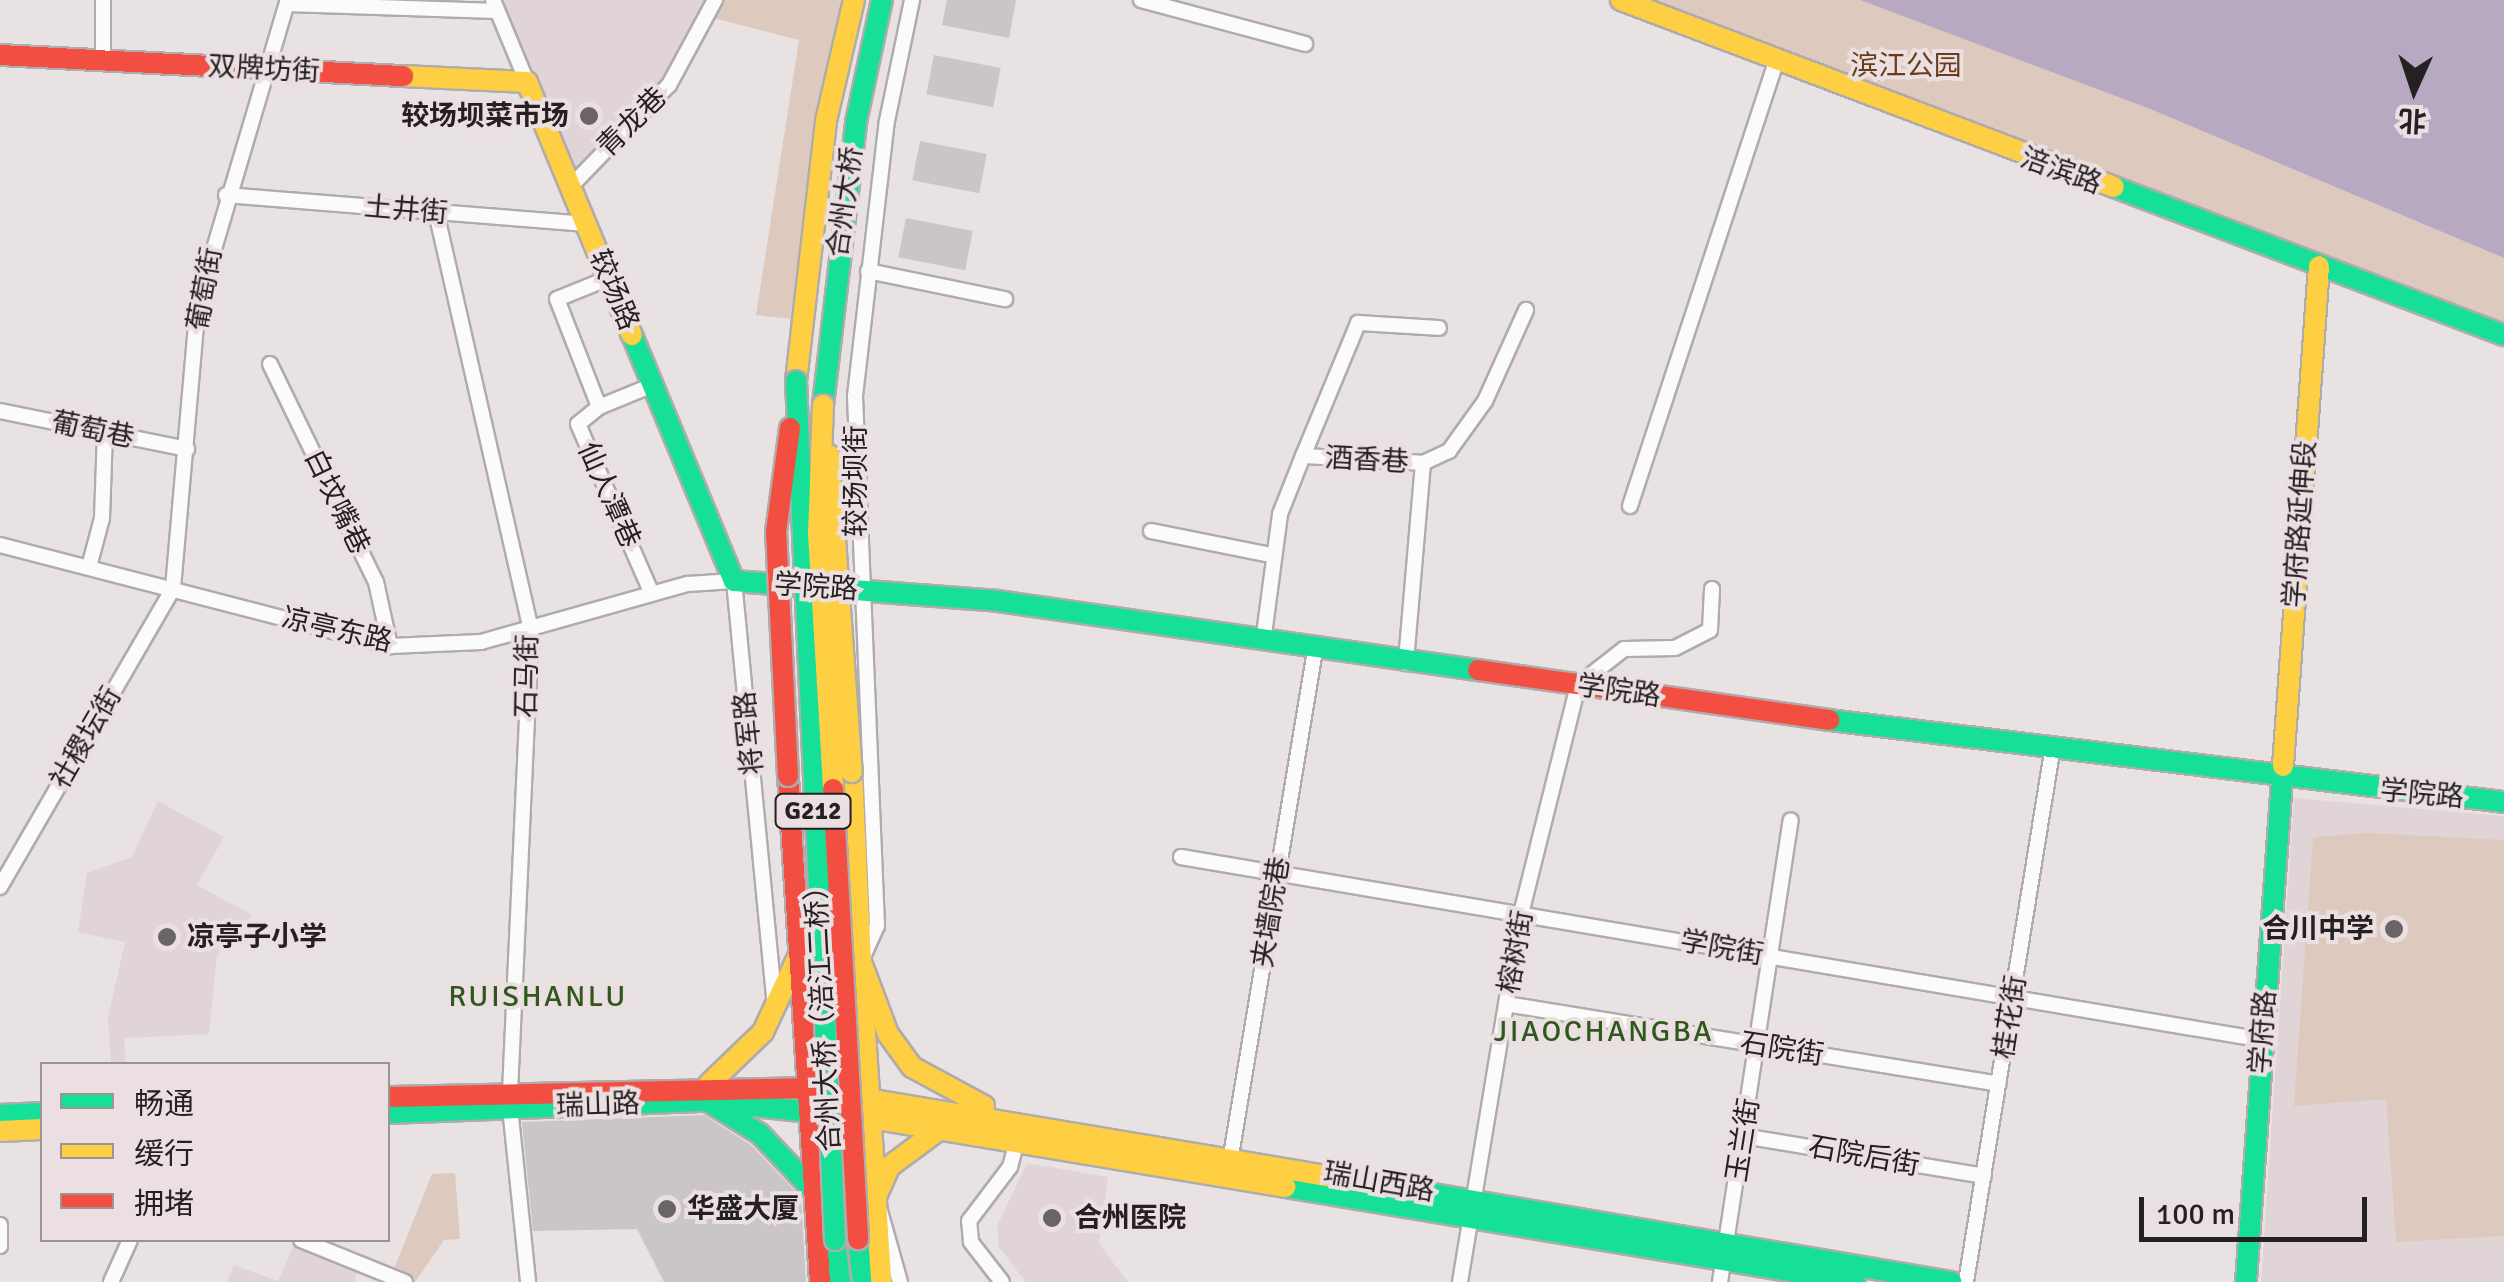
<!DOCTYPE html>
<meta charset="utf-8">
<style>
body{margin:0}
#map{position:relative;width:2504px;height:1282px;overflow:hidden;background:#e8e2e3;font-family:Signika,"Noto Sans SC",sans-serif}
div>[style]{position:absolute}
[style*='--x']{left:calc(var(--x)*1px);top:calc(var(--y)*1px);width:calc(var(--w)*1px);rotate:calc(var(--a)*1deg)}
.built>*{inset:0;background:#e1d4d7}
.green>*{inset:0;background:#dec9be}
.water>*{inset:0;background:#b6a9c1}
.building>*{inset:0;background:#cac5c6;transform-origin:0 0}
.roads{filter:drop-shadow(2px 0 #b0abac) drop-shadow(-2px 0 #b0abac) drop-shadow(0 2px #b0abac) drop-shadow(0 -2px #b0abac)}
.street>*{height:14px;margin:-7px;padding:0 7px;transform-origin:7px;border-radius:7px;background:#fcfbfb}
.fast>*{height:20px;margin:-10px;padding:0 10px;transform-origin:10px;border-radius:10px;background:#16e098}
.slow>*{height:20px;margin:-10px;padding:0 10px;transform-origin:10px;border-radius:10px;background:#ffcf43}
.jam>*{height:20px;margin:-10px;padding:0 10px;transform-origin:10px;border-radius:10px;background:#f24e42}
.bridges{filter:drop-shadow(2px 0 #b0abac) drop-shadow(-2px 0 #b0abac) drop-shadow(0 2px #b0abac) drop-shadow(0 -2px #b0abac)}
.fast-bridge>*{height:20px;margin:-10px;padding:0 10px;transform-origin:10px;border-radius:10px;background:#16e098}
.slow-bridge>*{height:20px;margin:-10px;padding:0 10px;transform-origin:10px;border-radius:10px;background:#ffcf43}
.jam-bridge>*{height:20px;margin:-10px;padding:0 10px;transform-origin:10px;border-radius:10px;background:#f24e42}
.dots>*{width:28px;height:28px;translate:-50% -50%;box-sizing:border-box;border:5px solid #ebdfe2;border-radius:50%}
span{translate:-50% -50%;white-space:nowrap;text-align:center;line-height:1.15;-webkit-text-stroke:8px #ebdfe2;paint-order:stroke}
.shield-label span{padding:2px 8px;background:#ebdfe2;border:2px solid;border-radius:8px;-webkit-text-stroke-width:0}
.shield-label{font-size:25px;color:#252122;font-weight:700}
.park-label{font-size:28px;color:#6a3d1a}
.street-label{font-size:28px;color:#252122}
.poi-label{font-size:28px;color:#252122;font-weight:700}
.right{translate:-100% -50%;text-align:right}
.left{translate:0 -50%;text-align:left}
.neighbourhood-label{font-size:30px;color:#2f581d;letter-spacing:2.5px}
.legend{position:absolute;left:40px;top:1062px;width:350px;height:180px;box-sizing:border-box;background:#ebdfe2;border:2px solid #9c9395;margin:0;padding:12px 18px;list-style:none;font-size:30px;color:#252122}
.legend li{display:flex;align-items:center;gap:20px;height:50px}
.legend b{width:50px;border:2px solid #9c9395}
.north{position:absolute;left:2364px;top:40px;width:100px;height:100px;-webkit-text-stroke:8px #ebdfe2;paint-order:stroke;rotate:183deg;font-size:28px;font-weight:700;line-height:40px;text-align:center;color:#252122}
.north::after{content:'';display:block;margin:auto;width:35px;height:45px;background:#252122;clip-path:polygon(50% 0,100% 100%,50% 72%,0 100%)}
.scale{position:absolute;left:2139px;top:1197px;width:228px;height:45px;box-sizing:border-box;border:5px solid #252122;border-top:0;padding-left:12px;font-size:30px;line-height:35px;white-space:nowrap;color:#252122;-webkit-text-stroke:8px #ebdfe2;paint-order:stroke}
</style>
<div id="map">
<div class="built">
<i style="clip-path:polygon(493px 0,715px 0,669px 85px,571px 186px)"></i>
<i style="clip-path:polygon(2294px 798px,2504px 816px,2504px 1282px,2261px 1282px)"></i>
<i style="clip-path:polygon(158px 801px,224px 837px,197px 885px,252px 915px,217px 955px,209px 1034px,124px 1038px,126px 1064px,111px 1064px,108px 1017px,125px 942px,78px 932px,87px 873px,132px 857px)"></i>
<i style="clip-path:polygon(1027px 1163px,1108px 1177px,1099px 1244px,1128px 1282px,1026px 1282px,999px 1247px,997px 1226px)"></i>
<i style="clip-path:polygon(296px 1240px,362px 1262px,354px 1282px,227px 1282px,234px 1265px,278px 1281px)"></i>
</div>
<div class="green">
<i style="clip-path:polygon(715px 0,853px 0,802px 320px,756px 315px,799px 40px,709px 17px)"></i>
<i style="clip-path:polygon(1621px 0,1860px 0,2150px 109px,2504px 258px,2504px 335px)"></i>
<i style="clip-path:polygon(2367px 833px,2504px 840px,2504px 1236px,2396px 1242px,2386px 1099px,2294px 1106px,2313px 837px)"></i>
<i style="clip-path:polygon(455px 1173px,460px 1239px,444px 1240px,415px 1282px,405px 1282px,392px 1274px,432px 1174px)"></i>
</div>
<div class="water">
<i style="clip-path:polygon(1860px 0,2504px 0,2504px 258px,2150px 109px)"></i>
</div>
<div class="building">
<i style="clip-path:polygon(947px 0,1016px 0,1009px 38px,942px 25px)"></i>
<i style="left:934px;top:55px;width:68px;height:40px;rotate:11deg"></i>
<i style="left:920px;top:141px;width:68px;height:40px;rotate:11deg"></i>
<i style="left:906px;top:218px;width:68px;height:40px;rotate:11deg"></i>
<i style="clip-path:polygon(704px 1115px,751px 1145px,801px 1197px,806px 1282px,664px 1282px,637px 1229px,533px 1231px,522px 1122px)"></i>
</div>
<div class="roads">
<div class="street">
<i style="--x:103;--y:0;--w:62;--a:90"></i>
<i style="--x:493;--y:0;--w:89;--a:67.5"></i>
<i style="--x:1141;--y:0;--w:170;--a:15"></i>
<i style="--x:287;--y:4;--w:210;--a:1.9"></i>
<i style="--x:571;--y:186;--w:141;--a:-45.9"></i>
<i style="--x:669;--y:85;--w:97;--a:-61.6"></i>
<i style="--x:226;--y:195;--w:361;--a:4.6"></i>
<i style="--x:436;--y:212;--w:429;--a:77.2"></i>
<i style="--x:531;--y:630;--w:461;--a:92.6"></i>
<i style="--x:868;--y:271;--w:140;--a:11.6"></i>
<i style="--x:609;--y:278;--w:56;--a:158"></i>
<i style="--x:557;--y:299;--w:116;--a:68.7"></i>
<i style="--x:599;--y:407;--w:58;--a:-22.2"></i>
<i style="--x:270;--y:364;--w:242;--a:64.1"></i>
<i style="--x:376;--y:582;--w:66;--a:77.7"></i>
<i style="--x:599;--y:407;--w:27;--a:141"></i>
<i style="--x:578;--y:424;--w:185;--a:66.5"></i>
<i style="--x:0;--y:411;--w:191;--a:11.5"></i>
<i style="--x:1303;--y:456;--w:144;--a:-67.5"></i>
<i style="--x:1358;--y:323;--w:81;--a:3.5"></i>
<i style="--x:1423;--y:463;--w:29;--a:-25"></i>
<i style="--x:1449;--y:451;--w:62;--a:-54.2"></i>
<i style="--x:1485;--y:401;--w:100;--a:-65.7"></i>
<i style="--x:1630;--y:506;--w:467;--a:-71.8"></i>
<i style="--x:1151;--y:531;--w:122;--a:11.3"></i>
<i style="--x:0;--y:545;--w:403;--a:14.5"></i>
<i style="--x:390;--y:646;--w:91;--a:-2.5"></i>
<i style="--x:481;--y:642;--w:215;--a:-15.7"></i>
<i style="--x:688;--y:584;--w:46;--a:-3.7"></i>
<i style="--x:734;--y:581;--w:425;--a:84.5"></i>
<i style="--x:89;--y:567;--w:51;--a:-75.1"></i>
<i style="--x:102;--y:518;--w:86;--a:-88"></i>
<i style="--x:1263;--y:642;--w:129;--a:-82.4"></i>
<i style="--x:1280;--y:514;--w:62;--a:-68.4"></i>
<i style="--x:1303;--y:456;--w:120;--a:3.3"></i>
<i style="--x:1423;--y:463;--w:201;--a:94.9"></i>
<i style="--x:1181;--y:857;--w:1097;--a:9.6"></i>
<i style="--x:0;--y:887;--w:345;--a:-59.9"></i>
<i style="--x:173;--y:588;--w:286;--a:-85"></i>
<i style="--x:198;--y:303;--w:316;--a:-73.5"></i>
<i style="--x:863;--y:957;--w:34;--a:-66"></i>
<i style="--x:877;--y:926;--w:530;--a:-92.38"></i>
<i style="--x:855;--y:396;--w:277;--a:-83.4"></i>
<i style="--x:887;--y:121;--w:124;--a:-78.3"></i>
<i style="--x:1506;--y:1004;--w:499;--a:9.2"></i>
<i style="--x:510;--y:1107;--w:176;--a:84.1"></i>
<i style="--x:1743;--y:1136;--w:244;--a:9.4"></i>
<i style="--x:1229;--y:1168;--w:525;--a:-80.57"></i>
<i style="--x:880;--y:1211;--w:74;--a:74.3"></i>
<i style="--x:0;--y:1225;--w:21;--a:90"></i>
<i style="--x:301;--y:1240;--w:112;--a:22"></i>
<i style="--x:111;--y:1282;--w:46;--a:-65.7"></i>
<i style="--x:1002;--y:1282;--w:51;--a:-127.8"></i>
<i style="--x:971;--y:1242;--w:21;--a:-95"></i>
<i style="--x:969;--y:1221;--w:68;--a:-52.8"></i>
<i style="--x:1010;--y:1167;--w:30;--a:-75"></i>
<i style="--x:1460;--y:1282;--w:373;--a:-80.6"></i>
<i style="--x:1521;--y:914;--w:236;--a:-76"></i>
<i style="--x:1578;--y:685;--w:58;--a:-38"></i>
<i style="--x:1624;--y:649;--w:51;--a:-1.1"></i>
<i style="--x:1675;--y:648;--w:39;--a:-27"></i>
<i style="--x:1710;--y:630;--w:41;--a:-87.2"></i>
<i style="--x:1720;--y:1282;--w:467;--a:-81.3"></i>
<i style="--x:1966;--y:1282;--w:537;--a:-80.78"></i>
</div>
<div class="fast">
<i style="--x:2114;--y:187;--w:417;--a:20.8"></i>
<i style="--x:632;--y:335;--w:266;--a:67.5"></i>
<i style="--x:734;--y:581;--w:265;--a:4.3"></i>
<i style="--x:998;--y:601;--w:485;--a:8.2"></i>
<i style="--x:823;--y:405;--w:285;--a:-83.3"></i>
<i style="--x:856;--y:122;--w:125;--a:-78"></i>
<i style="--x:1829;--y:720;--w:680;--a:6.93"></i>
<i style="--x:709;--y:1102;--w:60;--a:32.1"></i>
<i style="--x:760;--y:1134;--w:76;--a:46.6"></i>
<i style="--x:388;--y:1113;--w:319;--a:-2.2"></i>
<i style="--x:707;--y:1101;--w:170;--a:6.1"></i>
<i style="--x:0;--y:1115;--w:42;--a:-2.7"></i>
<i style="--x:1285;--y:1187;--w:578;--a:9.46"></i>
<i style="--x:1422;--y:1192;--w:537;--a:9.66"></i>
<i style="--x:858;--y:1239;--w:43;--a:83.4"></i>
<i style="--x:835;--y:1240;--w:42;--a:83.2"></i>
<i style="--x:2246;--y:1282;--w:517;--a:-85.9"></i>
</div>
<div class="slow">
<i style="--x:1621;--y:0;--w:527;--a:20.77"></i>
<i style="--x:403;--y:76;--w:124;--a:2.8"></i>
<i style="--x:527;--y:82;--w:274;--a:67.5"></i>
<i style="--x:796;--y:381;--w:262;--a:-83.4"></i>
<i style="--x:826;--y:121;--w:124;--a:-77"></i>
<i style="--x:2283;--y:766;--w:501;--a:-85.88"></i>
<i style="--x:852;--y:772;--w:190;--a:87.3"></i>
<i style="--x:861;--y:962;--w:77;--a:69.4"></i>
<i style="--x:888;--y:1034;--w:41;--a:54"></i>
<i style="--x:912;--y:1067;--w:82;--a:28.4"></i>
<i style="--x:862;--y:985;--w:298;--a:86.3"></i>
<i style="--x:709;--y:1084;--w:75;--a:-43.9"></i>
<i style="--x:763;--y:1032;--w:81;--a:-65"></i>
<i style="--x:802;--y:1088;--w:629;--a:9.52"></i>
<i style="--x:876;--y:1119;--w:415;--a:9.4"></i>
<i style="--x:0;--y:1131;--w:42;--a:-2.7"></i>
<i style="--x:875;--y:1199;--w:36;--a:-66"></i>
<i style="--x:890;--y:1166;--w:67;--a:-36.5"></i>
</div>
<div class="jam">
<i style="--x:0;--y:55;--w:404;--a:3"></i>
<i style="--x:1478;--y:670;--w:355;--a:8.1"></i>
<i style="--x:788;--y:776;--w:507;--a:86.38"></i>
<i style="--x:388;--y:1097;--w:414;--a:-1.2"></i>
</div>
</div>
<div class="bridges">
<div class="fast-bridge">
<i style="--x:796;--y:381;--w:860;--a:87.4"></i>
</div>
<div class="slow-bridge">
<i style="--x:823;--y:405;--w:128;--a:92.2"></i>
<i style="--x:818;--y:533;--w:256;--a:86.6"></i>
<i style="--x:829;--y:455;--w:318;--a:85.9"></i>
</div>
<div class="jam-bridge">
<i style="--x:788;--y:776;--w:244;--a:-92.8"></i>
<i style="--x:776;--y:532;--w:105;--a:-82.3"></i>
<i style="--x:833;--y:789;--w:451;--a:86.8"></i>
</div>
</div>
<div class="dots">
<i style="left:589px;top:116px;background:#696566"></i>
<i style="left:2394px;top:929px;background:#696566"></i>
<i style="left:167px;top:937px;background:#696566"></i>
<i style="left:667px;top:1209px;background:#696566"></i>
<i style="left:1052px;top:1218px;background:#696566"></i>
</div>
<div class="shield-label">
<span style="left:813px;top:811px">G212</span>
</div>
<div class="park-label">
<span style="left:1906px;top:66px">滨江公园</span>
</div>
<div class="street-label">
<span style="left:264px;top:69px;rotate:3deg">双牌坊街</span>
<span style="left:632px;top:122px;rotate:-45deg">青龙巷</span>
<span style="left:2061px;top:171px;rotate:20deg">涪滨路</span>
<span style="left:845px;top:202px;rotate:-82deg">合州大桥</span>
<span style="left:406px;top:210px;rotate:5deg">土井街</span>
<span style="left:205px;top:289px;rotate:-80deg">葡萄街</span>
<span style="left:614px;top:290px;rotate:67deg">较场路</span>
<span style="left:93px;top:430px;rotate:11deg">葡萄巷</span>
<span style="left:1367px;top:460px;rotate:3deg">酒香巷</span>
<span style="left:856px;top:481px;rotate:-90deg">较场坝街</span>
<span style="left:609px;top:495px;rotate:66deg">仙人潭巷</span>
<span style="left:337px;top:502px;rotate:64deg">白坟嘴巷</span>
<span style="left:2300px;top:524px;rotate:-86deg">学府路延伸段</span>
<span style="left:816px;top:587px;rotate:4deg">学院路</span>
<span style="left:337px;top:630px;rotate:13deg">凉亭东路</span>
<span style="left:527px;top:676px;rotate:-89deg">石马街</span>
<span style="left:1619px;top:691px;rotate:8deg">学院路</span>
<span style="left:749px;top:733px;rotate:-96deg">将军路</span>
<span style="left:86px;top:738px;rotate:-60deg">社稷坛街</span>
<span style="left:2422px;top:794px;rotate:5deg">学院路</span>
<span style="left:1271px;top:912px;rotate:-81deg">夹墙院巷</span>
<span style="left:1722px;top:948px;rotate:10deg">学院街</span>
<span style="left:1516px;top:952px;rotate:-80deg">榕树街</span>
<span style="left:823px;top:1012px;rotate:-93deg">合州大桥（涪江二桥）</span>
<span style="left:2010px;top:1017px;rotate:-81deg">桂花街</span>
<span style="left:2263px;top:1032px;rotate:-86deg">学府路</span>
<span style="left:1782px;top:1049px;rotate:9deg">石院街</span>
<span style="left:598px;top:1105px;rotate:-2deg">瑞山路</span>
<span style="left:1743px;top:1140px;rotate:-81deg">玉兰街</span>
<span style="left:1864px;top:1156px;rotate:10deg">石院后街</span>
<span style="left:1379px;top:1182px;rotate:10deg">瑞山西路</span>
</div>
<div class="poi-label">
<span class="right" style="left:569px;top:116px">较场坝菜市场</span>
<span class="right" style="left:2374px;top:929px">合川中学</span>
<span class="left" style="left:187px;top:937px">凉亭子小学</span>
<span class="left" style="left:687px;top:1209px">华盛大厦</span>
<span class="left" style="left:1074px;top:1218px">合州医院</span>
</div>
<div class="neighbourhood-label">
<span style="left:538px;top:997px">RUISHANLU</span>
<span style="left:1604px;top:1032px">JIAOCHANGBA</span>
</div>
<ul class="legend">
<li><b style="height:12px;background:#16e098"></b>畅通</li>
<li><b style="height:12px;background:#ffcf43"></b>缓行</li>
<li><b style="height:12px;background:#f24e42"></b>拥堵</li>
</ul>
<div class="north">北</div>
<div class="scale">100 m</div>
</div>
